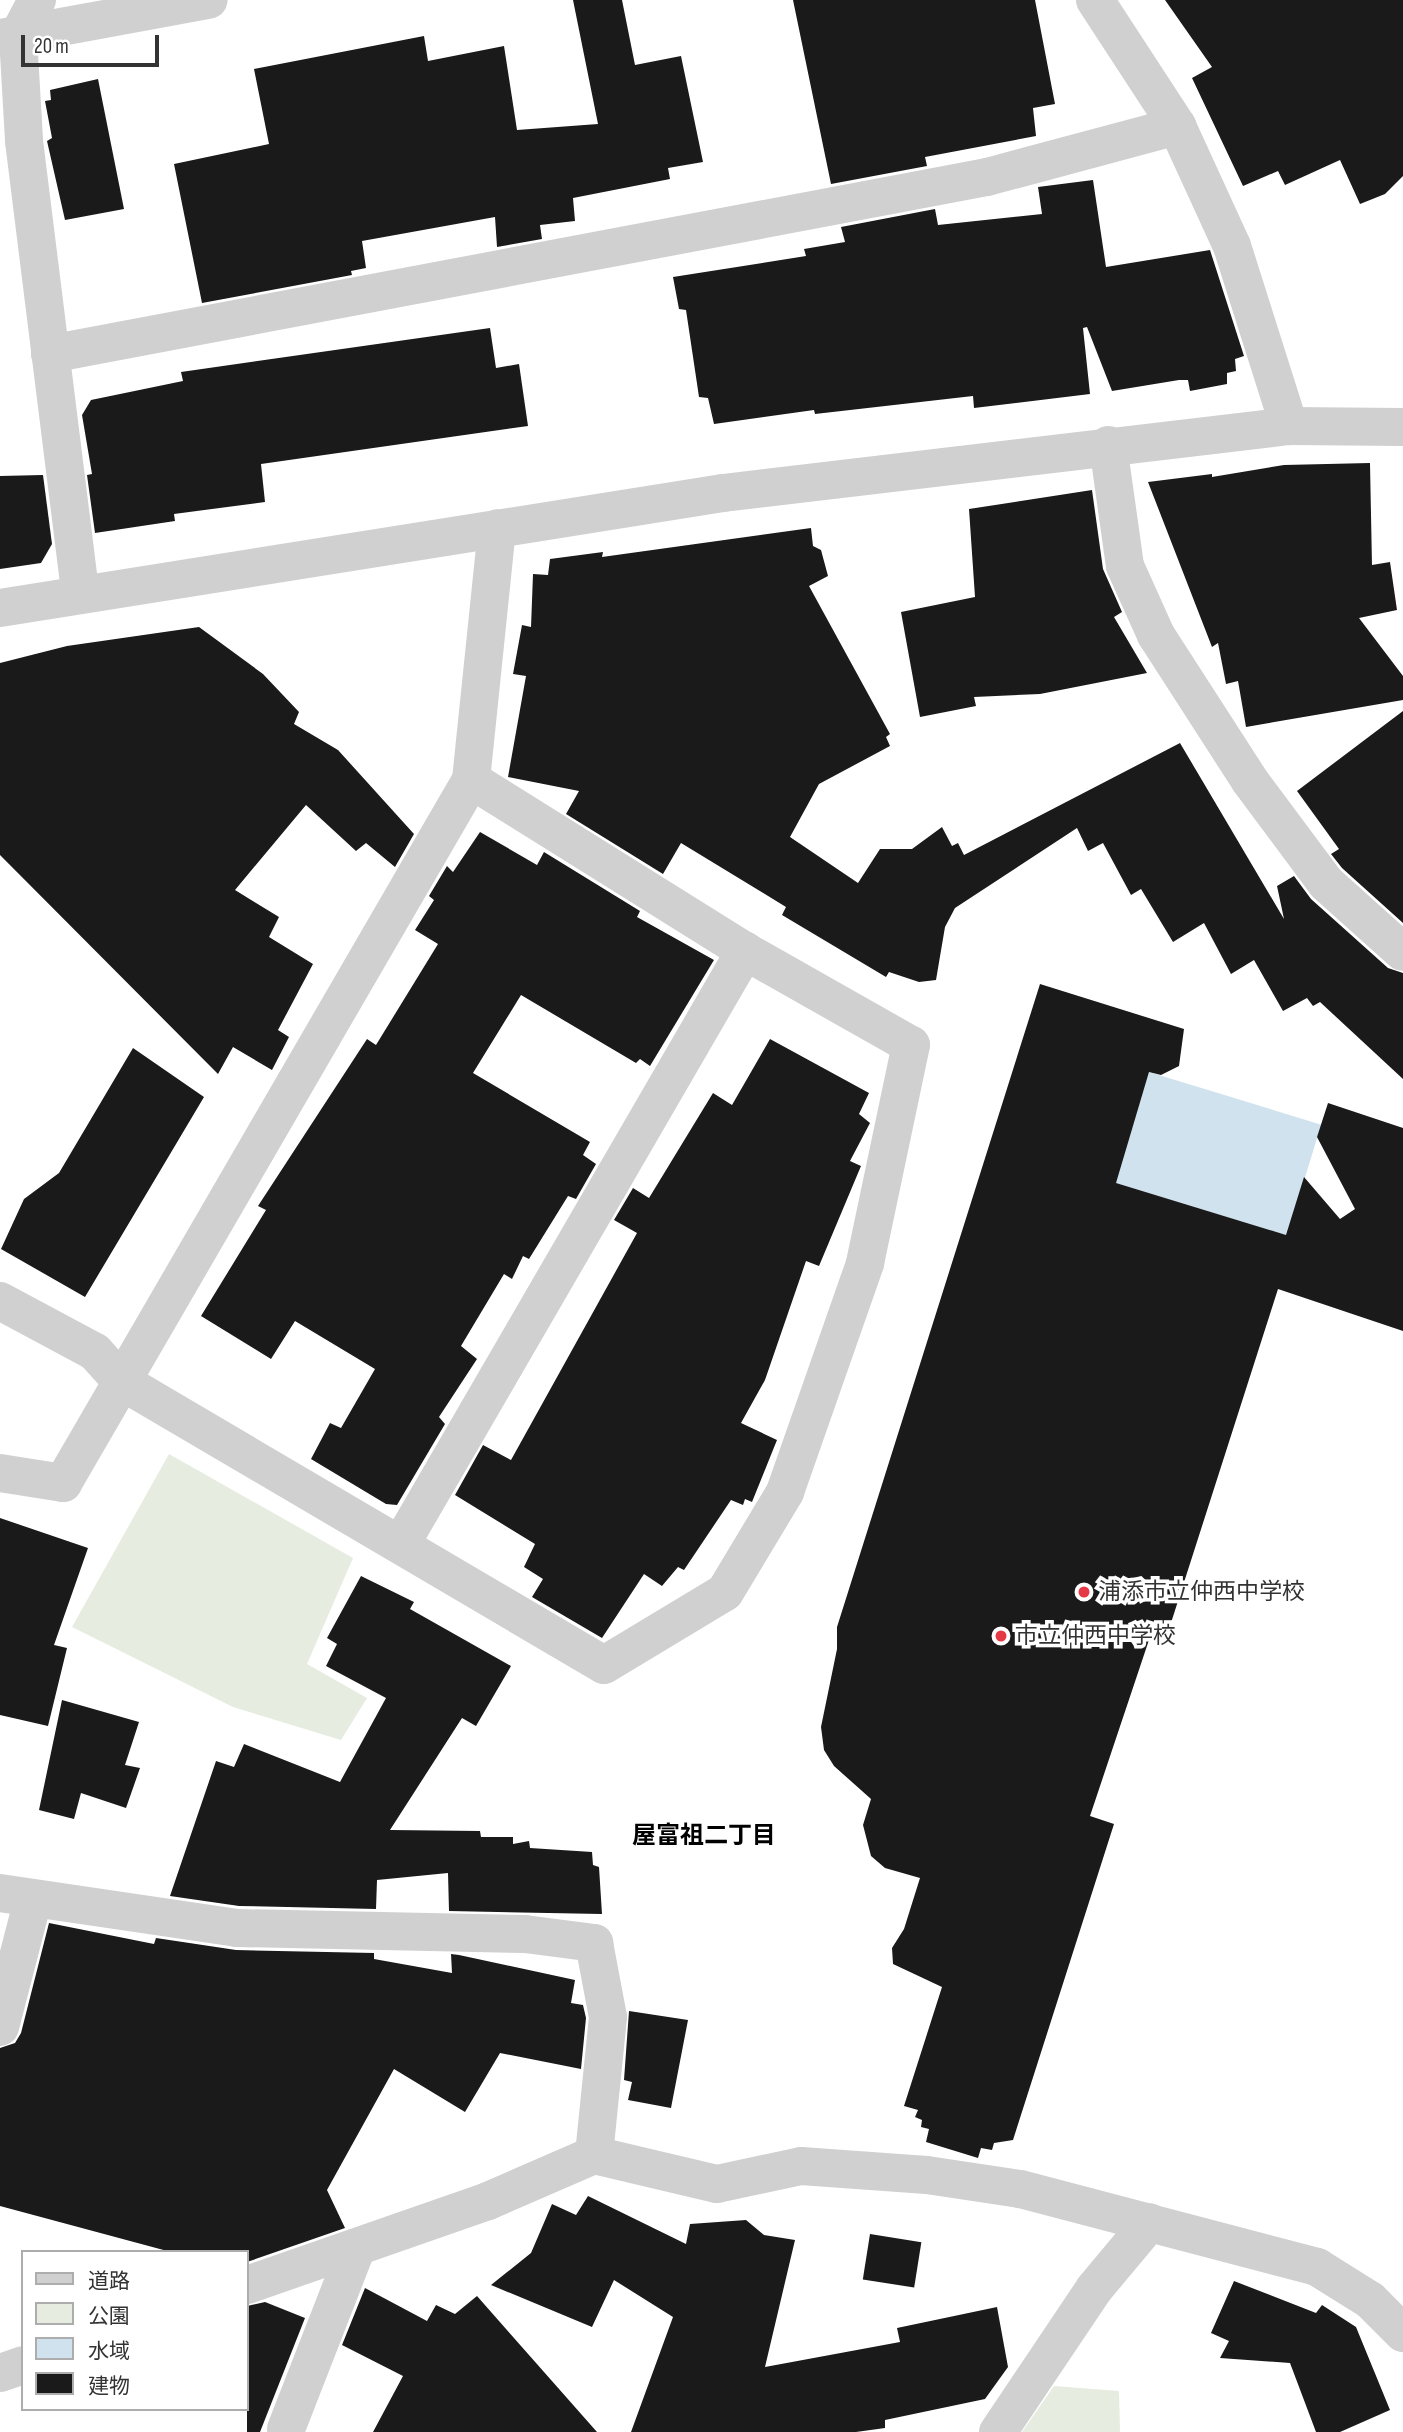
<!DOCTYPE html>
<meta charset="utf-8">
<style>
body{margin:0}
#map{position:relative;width:1403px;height:2432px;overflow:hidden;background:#fff;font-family:"Sofia Sans Condensed","Noto Sans JP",sans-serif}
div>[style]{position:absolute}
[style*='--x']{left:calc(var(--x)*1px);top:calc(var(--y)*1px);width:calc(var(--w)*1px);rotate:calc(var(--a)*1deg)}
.green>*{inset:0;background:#e6ecdf}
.water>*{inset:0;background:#cfe2ee;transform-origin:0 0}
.building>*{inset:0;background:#1a1a1a;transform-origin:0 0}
.minor>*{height:38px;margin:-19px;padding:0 19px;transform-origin:19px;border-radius:19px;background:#d0d0d0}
.dots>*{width:19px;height:19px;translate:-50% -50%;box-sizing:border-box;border:4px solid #fff;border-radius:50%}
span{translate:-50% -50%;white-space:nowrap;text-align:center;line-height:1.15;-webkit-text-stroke:7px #fff;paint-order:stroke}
.poi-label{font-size:23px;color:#333}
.left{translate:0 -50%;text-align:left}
.neighbourhood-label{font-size:24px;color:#000;font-weight:700}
.legend{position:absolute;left:21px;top:2250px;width:228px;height:161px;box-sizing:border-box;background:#fff;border:2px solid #adadad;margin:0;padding:9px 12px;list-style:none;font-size:21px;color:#333}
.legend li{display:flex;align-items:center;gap:14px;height:35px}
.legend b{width:35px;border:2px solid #adadad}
.scale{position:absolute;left:21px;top:35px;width:138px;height:32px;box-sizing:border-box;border:4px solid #333;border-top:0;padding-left:9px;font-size:21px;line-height:24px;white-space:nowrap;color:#333;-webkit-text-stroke:5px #fff;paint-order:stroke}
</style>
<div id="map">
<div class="green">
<i style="clip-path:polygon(169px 1454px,353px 1558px,307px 1664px,367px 1698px,341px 1740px,233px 1707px,72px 1627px)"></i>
<i style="clip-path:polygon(1054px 2386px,1119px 2391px,1120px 2432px,1022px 2432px)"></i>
</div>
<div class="water">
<i style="left:1149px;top:1072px;width:180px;height:116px;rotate:17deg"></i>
</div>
<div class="building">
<i style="clip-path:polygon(573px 0,622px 0,635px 65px,681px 56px,703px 162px,668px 168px,670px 179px,573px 198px,575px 221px,540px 225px,542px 239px,497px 247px,495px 217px,362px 241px,366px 268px,351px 271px,352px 275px,202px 303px,174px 164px,269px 144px,254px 69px,424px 36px,428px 61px,504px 46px,517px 130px,598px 124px)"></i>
<i style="clip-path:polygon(793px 0,1035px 0,1055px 104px,1033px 108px,1036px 136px,925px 157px,927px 166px,831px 184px)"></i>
<i style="clip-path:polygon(1165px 0,1403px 0,1403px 176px,1385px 194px,1360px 204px,1340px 160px,1285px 185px,1278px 171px,1243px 186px,1192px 78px,1212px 67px)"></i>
<i style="clip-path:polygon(98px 79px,124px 209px,65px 220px,47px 141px,52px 138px,45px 101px,51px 100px,50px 90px)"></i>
<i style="clip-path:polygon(1093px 180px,1106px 267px,1210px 250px,1244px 356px,1235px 359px,1236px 371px,1227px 373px,1227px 384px,1190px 391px,1188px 380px,1179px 380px,1112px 391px,1087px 327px,1083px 328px,1090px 394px,974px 408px,973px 396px,815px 414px,814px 410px,714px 424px,708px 398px,699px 397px,686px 310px,679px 309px,673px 277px,806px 256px,804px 249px,845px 242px,841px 227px,935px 209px,938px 225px,1042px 214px,1038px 187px)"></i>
<i style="clip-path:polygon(490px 328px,496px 368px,519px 364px,528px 426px,261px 464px,265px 502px,174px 514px,175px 521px,95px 533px,87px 475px,92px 474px,82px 415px,91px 400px,183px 381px,181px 372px)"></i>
<i style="clip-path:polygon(1370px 463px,1372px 565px,1390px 562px,1397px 610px,1359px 618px,1403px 676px,1403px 700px,1246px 727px,1238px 681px,1226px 684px,1218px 643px,1212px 647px,1148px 482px,1212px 474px,1212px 477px,1284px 465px)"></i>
<i style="clip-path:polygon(43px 475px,52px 544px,41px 563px,0 569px,0 476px)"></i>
<i style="clip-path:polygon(1092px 490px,1103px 569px,1122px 612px,1114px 617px,1147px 673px,1040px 694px,974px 697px,976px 706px,920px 717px,901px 612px,975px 597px,969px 509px)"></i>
<i style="clip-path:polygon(811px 528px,813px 546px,821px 550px,828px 576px,809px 586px,890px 734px,886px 737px,890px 746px,819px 784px,790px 837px,858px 883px,880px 849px,912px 849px,942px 827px,952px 846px,958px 843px,964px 855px,1180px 743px,1284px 919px,1277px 886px,1294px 876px,1311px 899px,1388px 968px,1403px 973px,1403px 1079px,1320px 1002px,1313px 1006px,1307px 998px,1283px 1011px,1254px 960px,1231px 974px,1204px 923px,1173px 942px,1141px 889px,1131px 895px,1103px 843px,1088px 851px,1077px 828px,955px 908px,945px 927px,936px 980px,919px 982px,889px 972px,886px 977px,782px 915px,786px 907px,681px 843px,663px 874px,566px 814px,579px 791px,508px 777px,526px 676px,513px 674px,522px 625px,531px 627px,533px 574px,548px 575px,550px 559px,603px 552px,602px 557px)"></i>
<i style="clip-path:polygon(199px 627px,263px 674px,299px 712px,294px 724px,338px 750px,414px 834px,395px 867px,366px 843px,356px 851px,306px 805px,235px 890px,279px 917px,269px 937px,313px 964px,278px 1030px,289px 1037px,272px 1070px,233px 1047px,218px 1074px,0 855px,0 663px,67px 646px)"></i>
<i style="clip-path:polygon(1403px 711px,1403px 923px,1342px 868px,1331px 854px,1339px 849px,1297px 791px)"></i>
<i style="clip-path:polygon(480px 832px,537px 865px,544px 852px,640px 911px,637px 917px,714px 960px,650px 1066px,640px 1059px,636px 1063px,521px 995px,473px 1073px,590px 1142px,583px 1155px,596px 1164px,576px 1199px,568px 1196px,529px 1259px,523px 1256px,512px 1279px,504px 1274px,461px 1346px,477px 1359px,439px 1417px,445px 1424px,397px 1505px,386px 1504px,311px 1459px,330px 1423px,341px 1428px,375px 1369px,295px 1321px,271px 1359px,201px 1316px,266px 1210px,258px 1206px,367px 1039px,376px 1045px,438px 944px,415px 930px,434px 900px,429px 896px,447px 866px,453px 872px)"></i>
<i style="clip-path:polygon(1040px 984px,1184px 1029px,1179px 1066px,1161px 1075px,1149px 1072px,1116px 1183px,1286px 1235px,1304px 1177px,1340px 1219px,1355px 1209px,1317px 1137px,1328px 1103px,1403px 1128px,1403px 1331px,1278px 1289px,1170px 1626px,1155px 1622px,1090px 1816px,1114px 1824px,1013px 2140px,994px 2143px,992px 2150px,981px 2148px,978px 2158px,926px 2142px,929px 2129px,921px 2127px,922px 2120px,915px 2117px,918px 2110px,904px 2106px,942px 1987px,893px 1964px,892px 1948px,904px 1929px,920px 1878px,885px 1868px,871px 1856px,863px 1825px,871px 1799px,834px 1766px,824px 1750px,821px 1727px,837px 1649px,837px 1627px)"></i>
<i style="clip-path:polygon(770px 1039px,869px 1093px,859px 1114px,870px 1123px,850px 1161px,861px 1166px,819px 1266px,806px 1261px,765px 1380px,741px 1423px,777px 1440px,752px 1502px,745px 1499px,743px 1505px,731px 1500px,684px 1570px,678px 1567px,662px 1586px,644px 1574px,602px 1638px,532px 1597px,543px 1579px,524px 1567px,535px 1544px,455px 1495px,483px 1445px,511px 1460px,637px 1233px,614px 1220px,633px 1188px,649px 1198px,713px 1093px,732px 1105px)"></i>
<i style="clip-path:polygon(133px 1048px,204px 1097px,85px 1297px,1px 1249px,24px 1199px,59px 1173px)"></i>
<i style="clip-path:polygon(0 1518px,88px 1548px,54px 1645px,67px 1648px,48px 1726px,0 1715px)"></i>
<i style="clip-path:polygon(361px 1576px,414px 1602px,410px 1609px,511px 1666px,476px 1726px,462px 1718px,390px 1830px,480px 1831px,481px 1837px,513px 1837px,513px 1844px,529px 1841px,530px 1848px,592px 1852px,593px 1865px,599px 1867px,602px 1914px,449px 1911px,448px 1873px,377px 1880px,376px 1909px,239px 1906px,170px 1896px,216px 1761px,234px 1767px,244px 1744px,340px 1782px,386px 1698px,326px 1666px,337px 1644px,327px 1638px)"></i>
<i style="clip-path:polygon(62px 1700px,139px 1722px,125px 1765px,140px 1768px,126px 1808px,81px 1793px,74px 1819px,39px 1810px)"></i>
<i style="clip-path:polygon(49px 1923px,154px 1944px,156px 1938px,236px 1950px,374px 1953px,374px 1959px,452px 1973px,451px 1954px,459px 1955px,575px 1980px,571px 2003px,583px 2005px,586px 2018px,581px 2069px,500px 2053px,465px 2112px,394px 2069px,327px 2190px,345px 2228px,247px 2262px,247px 2252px,171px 2252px,0 2206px,0 2048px,15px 2043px,21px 2033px)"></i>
<i style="clip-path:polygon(629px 2011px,688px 2020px,671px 2108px,628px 2100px,632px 2082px,624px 2080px)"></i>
<i style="clip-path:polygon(588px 2196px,686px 2244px,690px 2224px,746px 2220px,764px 2235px,795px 2240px,765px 2367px,900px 2342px,897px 2328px,997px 2307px,1008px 2367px,985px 2399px,885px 2420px,885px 2428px,856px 2432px,631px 2432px,673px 2317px,614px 2280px,592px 2327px,491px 2285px,531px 2253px,552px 2204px,576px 2215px)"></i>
<i style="left:870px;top:2234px;width:52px;height:46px;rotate:9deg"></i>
<i style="clip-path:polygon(1234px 2281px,1316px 2313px,1322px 2305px,1356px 2327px,1390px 2410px,1340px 2432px,1316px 2432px,1290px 2363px,1220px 2358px,1229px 2341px,1211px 2333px)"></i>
<i style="clip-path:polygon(365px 2288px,427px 2321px,436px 2305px,455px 2314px,477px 2296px,597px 2432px,373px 2432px,403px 2376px,342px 2345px)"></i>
<i style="clip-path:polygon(265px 2302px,305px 2318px,260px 2432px,247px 2432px,247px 2306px)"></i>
</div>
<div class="minor">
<i style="--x:37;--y:0;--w:41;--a:117.8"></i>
<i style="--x:18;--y:36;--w:105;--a:86.7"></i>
<i style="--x:24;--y:141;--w:455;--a:82.9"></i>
<i style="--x:1095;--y:0;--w:150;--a:56.9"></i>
<i style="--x:1177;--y:126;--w:132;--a:65.4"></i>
<i style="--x:1232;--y:246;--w:189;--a:72.4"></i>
<i style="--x:1;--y:38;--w:211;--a:-10.4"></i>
<i style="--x:50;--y:354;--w:954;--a:-10.7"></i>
<i style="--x:987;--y:177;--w:197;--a:-15"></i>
<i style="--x:1108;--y:445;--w:122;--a:82"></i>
<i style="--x:1125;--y:566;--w:76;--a:65.8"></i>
<i style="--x:1156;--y:635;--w:174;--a:57.2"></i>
<i style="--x:1250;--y:781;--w:127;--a:53.3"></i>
<i style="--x:1326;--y:883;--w:103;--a:41.9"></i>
<i style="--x:0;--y:608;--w:732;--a:-9.04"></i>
<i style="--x:723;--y:493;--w:570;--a:-6.75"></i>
<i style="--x:1289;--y:426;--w:114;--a:0.5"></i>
<i style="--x:0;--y:1301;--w:108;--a:28.2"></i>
<i style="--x:95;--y:1352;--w:39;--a:48"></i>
<i style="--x:121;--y:1381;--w:560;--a:30.46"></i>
<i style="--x:604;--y:1665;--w:141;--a:-31.1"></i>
<i style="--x:725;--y:1592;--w:117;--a:-59"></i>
<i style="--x:785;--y:1492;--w:243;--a:-70.7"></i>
<i style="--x:865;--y:1263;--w:223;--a:-78.1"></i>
<i style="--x:911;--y:1045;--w:191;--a:-150.5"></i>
<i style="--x:745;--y:951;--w:323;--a:-148"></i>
<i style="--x:0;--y:1473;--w:64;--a:9"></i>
<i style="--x:63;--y:1483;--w:813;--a:-59.87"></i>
<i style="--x:471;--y:780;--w:253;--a:-84.1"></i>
<i style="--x:401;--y:1544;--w:686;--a:-59.88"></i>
<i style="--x:0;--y:1893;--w:240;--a:8.4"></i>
<i style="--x:237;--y:1928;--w:288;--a:1.2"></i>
<i style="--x:525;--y:1934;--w:70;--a:7.4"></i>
<i style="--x:594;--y:1943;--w:75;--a:79.3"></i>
<i style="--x:608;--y:2017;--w:139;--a:95.8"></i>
<i style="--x:0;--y:2027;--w:132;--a:-75.5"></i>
<i style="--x:247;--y:2285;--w:255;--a:-19.2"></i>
<i style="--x:488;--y:2201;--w:116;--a:-23.5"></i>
<i style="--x:594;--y:2155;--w:126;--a:13.3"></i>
<i style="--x:717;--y:2184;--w:86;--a:-12.1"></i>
<i style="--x:801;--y:2166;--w:126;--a:4.1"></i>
<i style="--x:927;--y:2175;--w:94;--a:8.6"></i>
<i style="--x:1020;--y:2189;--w:307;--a:14.7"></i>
<i style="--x:1317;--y:2267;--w:62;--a:31.9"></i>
<i style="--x:1370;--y:2300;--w:47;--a:45"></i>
<i style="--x:0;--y:2373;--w:24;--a:-19"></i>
<i style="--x:286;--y:2429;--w:195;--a:-68.7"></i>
<i style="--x:998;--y:2432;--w:172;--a:-56.1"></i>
<i style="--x:1094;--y:2289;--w:87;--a:-50.1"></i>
</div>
<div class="dots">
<i style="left:1084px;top:1592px;background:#e63946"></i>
<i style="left:1001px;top:1636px;background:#e63946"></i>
</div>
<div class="poi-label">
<span class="left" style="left:1098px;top:1592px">浦添市立仲西中学校</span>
<span class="left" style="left:1015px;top:1636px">市立仲西中学校</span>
</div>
<div class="neighbourhood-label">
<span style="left:704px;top:1836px">屋富祖二丁目</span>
</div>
<ul class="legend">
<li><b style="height:9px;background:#d0d0d0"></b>道路</li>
<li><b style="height:19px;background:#e6ecdf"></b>公園</li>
<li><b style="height:19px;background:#cfe2ee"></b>水域</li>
<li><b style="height:19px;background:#1a1a1a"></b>建物</li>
</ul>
<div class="scale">20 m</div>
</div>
